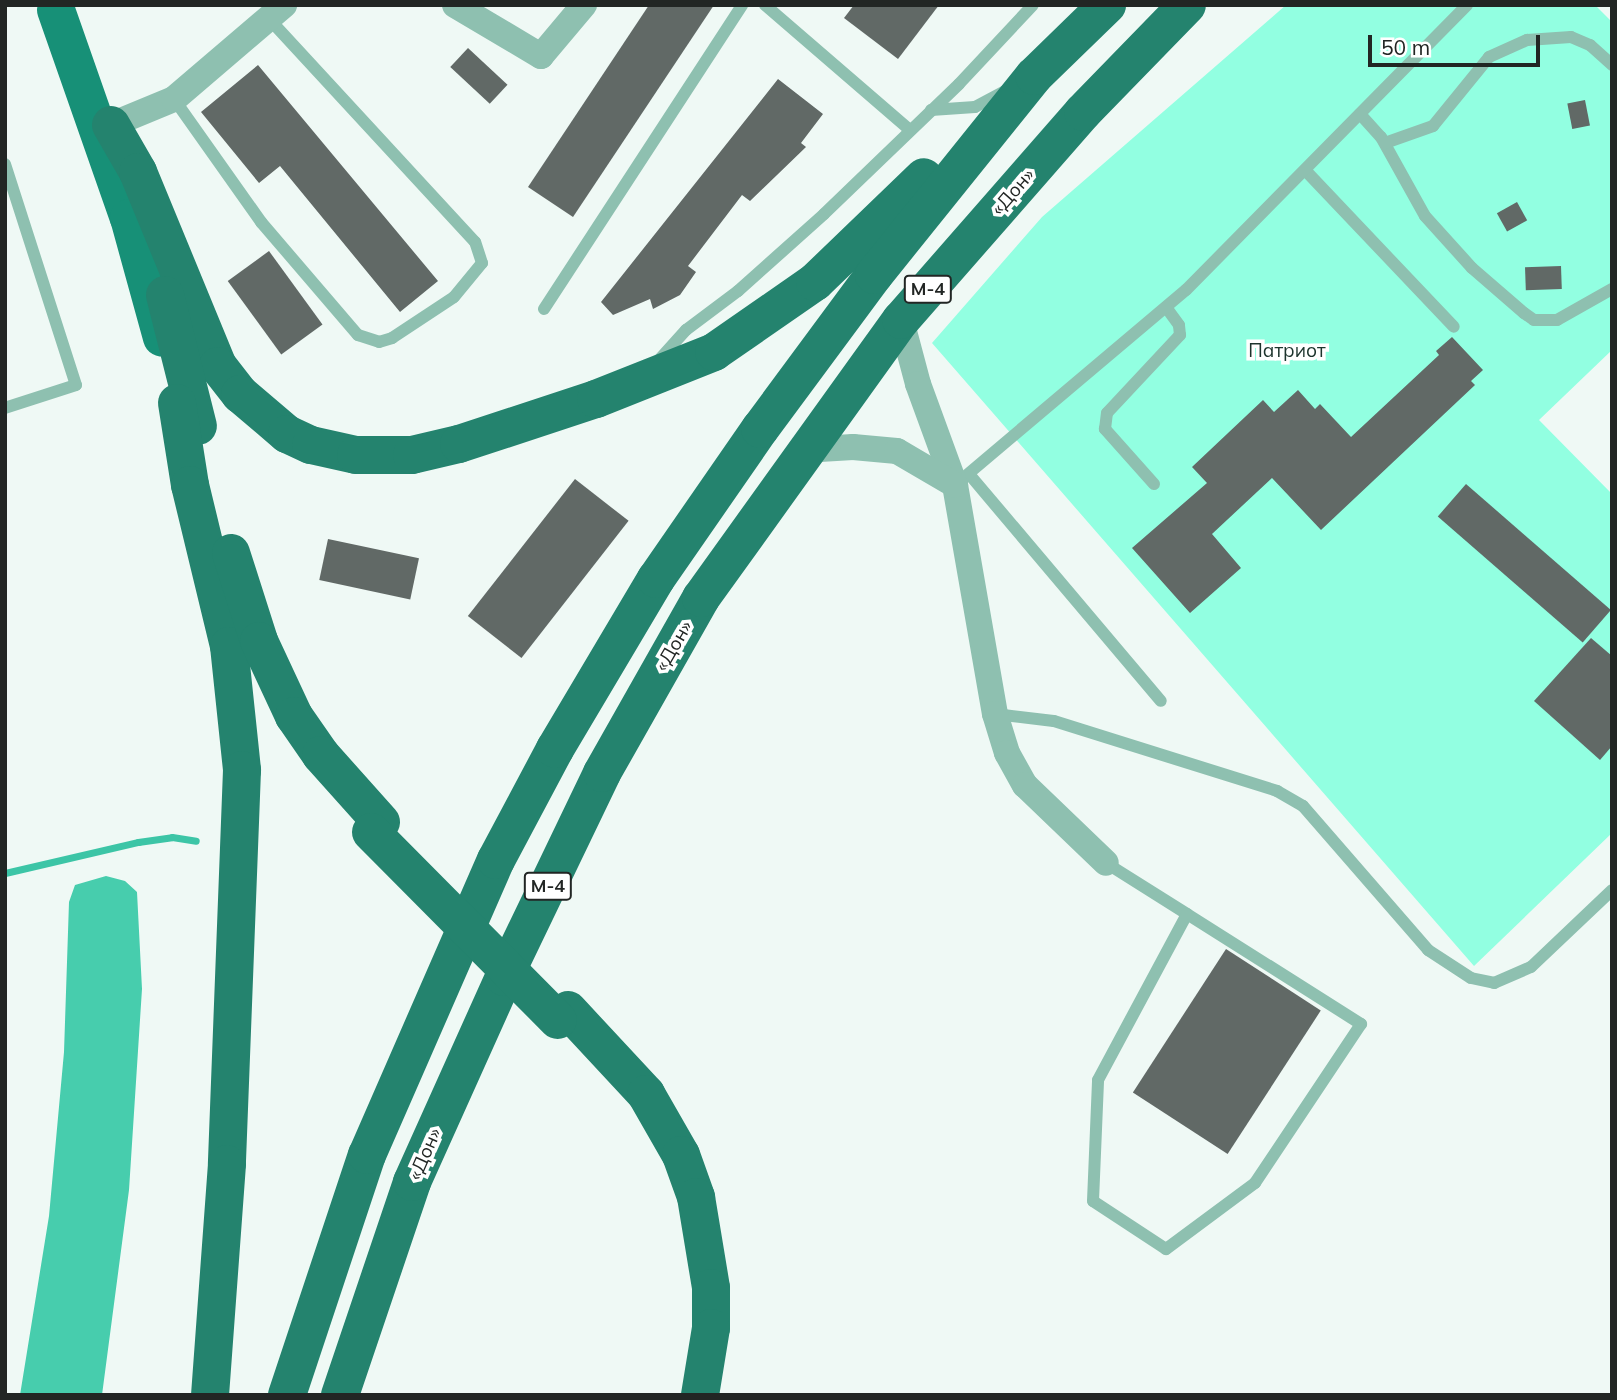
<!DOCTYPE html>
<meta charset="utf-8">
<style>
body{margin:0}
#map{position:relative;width:1617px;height:1400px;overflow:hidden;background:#eff9f5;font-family:Mulish,sans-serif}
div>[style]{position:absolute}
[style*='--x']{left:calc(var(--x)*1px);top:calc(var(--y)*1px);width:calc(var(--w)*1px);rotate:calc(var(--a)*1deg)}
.green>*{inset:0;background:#92ffe1}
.forest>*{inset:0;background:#47cdad}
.stream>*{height:7px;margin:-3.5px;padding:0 3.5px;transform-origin:3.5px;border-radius:3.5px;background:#3cc5a6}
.building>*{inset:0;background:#616966;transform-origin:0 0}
.service>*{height:12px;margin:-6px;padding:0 6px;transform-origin:6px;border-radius:6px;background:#8ec0b0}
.minor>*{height:26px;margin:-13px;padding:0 13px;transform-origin:13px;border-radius:13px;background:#8ec0b0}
.primary>*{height:38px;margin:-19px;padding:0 19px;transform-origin:19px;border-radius:19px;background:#179077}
.trunk>*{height:38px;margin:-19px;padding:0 19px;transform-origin:19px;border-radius:19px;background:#24836e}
.trunk-bridge>*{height:38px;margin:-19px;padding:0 19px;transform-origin:19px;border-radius:19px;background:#24836e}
span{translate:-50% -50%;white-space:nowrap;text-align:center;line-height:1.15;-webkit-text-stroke:7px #fff;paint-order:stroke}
.shield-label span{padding:2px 5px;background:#fff;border:2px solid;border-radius:5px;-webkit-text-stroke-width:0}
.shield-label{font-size:18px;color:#222624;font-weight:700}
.street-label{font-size:19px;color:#222624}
.park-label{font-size:19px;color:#1d342d}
.frame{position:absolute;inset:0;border:7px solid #222624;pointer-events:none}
.scale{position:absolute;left:1368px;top:35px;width:172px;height:32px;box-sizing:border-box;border:4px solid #222624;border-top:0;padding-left:9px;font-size:21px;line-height:24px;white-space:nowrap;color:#222624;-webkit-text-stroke:5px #fff;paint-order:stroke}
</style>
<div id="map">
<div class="green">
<i style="clip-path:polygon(1286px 5px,1595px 5px,1612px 22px,1612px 350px,1539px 420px,1612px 494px,1612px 833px,1474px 966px,932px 343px,1042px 217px)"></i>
</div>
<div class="forest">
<i style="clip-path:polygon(106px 876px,125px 881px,137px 892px,142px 989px,129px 1190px,102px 1395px,20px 1395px,49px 1216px,64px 1052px,69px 902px,75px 885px)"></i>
</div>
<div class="stream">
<i style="--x:5;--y:873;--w:137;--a:-13.1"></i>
<i style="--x:138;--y:842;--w:34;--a:-8"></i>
<i style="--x:172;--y:837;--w:24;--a:9"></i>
</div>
<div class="building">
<i style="clip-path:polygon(649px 5px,714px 5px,573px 217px,528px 187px)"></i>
<i style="clip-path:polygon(854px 5px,939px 5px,898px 59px,844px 18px)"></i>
<i style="left:468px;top:48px;width:54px;height:26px;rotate:43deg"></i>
<i style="clip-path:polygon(258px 65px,438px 281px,400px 312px,280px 166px,259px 183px,201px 112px)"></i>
<i style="clip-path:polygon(778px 79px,823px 114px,801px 143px,806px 147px,750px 201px,742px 195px,688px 266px,696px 272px,680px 295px,653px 309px,650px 299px,613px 315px,601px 302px)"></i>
<i style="left:1585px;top:100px;width:26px;height:18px;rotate:79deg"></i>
<i style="left:1517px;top:202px;width:21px;height:23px;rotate:61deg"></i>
<i style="left:269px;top:251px;width:91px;height:51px;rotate:54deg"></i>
<i style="left:1561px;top:266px;width:23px;height:36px;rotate:88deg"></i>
<i style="clip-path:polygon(1452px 337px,1483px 370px,1471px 381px,1475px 385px,1321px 530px,1272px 478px,1212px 534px,1241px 568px,1190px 613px,1132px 548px,1207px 483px,1192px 467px,1263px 400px,1274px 412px,1298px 390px,1315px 409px,1320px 404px,1351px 437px,1439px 355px,1436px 351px)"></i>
<i style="left:575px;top:479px;width:68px;height:174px;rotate:38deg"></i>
<i style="left:1466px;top:484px;width:192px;height:43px;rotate:41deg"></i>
<i style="left:328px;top:539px;width:93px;height:42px;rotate:12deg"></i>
<i style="clip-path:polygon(1591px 638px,1612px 656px,1612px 746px,1600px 760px,1534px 701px)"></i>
<i style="left:1226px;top:949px;width:113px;height:171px;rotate:33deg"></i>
</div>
<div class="service">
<i style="--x:765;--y:5;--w:191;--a:40.8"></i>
<i style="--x:174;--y:99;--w:151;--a:54.7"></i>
<i style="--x:261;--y:222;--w:149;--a:49.4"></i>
<i style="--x:358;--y:335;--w:22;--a:18"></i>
<i style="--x:379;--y:342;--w:14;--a:-17"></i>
<i style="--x:392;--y:338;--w:74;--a:-33.5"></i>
<i style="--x:454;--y:297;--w:44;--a:-50.5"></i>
<i style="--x:482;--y:263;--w:22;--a:-108"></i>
<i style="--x:475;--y:242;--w:305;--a:-132.7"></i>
<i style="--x:931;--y:110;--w:44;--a:-3.9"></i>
<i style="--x:975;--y:107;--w:34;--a:-28"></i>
<i style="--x:1360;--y:114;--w:31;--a:48"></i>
<i style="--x:1381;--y:137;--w:90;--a:60.9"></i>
<i style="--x:1425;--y:216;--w:70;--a:47.9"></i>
<i style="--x:1472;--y:268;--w:69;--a:40.9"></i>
<i style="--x:1524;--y:313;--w:12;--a:35"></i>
<i style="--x:1534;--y:320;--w:23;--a:0"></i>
<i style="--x:1557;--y:320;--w:63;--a:-29.4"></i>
<i style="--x:1385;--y:143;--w:51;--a:-19.5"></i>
<i style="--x:1433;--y:126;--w:89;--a:-50.9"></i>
<i style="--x:1489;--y:57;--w:42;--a:-24.1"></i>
<i style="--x:1527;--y:40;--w:44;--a:-3.9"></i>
<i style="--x:1571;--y:37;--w:21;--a:23"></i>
<i style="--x:1590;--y:45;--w:30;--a:42"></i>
<i style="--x:5;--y:164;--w:232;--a:72.2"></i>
<i style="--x:76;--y:385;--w:75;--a:162.1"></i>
<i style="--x:1305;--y:170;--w:216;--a:46.5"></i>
<i style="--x:544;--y:309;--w:363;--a:-56.9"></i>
<i style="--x:658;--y:361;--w:42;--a:-47.9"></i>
<i style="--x:686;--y:330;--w:65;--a:-36.9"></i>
<i style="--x:738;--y:291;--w:115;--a:-41.8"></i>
<i style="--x:824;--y:214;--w:187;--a:-43.9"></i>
<i style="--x:959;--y:84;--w:108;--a:-46.9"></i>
<i style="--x:969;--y:474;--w:297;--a:49.8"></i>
<i style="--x:1154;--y:484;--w:74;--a:-131.7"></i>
<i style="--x:1105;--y:429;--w:16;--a:-83"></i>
<i style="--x:1107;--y:413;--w:107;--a:-46.9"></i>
<i style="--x:1180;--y:335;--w:10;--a:-96"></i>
<i style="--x:1179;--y:325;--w:22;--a:-126"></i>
<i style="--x:955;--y:485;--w:302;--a:-40.2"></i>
<i style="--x:1186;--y:290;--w:400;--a:-45.4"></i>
<i style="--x:995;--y:714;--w:59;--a:6.8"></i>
<i style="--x:1054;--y:721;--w:234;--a:17.4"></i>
<i style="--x:1277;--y:791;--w:30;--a:30"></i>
<i style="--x:1303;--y:806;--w:191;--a:49"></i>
<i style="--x:1428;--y:950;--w:51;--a:33.1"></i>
<i style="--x:1471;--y:978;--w:24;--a:12"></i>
<i style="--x:1494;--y:983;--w:40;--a:-23.4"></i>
<i style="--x:1531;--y:967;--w:112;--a:-43.5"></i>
<i style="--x:1106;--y:863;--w:96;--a:32.2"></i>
<i style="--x:1187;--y:914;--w:206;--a:32.3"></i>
<i style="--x:1361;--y:1024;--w:191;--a:123.7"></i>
<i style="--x:1255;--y:1183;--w:111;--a:143.4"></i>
<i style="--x:1166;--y:1249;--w:87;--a:-146.7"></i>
<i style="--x:1093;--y:1201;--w:121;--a:-87.6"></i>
<i style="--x:1098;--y:1080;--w:188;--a:-61.8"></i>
</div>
<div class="minor">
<i style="--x:455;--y:5;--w:100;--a:30.7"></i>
<i style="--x:541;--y:56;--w:67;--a:-49.9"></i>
<i style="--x:111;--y:125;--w:68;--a:-22.4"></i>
<i style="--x:174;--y:99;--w:145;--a:-40.5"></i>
<i style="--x:901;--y:320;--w:66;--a:75.1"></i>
<i style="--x:918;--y:384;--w:108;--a:69.9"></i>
<i style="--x:955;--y:485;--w:232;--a:80.1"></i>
<i style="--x:995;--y:714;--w:41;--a:72.9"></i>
<i style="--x:1007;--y:753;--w:37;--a:61"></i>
<i style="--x:1025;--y:785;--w:112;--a:43.9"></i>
<i style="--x:803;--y:450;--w:50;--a:-3.4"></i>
<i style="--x:853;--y:447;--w:44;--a:5.2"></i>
<i style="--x:897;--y:451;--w:67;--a:30.4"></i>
</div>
<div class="primary">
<i style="--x:56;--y:10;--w:220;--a:70.7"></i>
<i style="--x:129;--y:218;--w:124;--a:74.6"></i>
</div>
<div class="trunk">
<i style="--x:111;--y:125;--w:54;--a:60.1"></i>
<i style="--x:138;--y:172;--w:210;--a:67.6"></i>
<i style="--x:218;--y:366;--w:36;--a:52"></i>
<i style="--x:240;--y:394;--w:62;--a:40.4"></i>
<i style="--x:287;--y:434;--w:26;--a:25"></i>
<i style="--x:311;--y:445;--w:46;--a:12.5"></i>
<i style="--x:356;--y:455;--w:56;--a:0"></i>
<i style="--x:412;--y:455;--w:48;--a:-13.2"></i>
<i style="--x:459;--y:444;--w:144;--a:-18.2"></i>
<i style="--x:596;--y:399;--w:127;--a:-21.7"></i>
<i style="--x:714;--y:352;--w:123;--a:-34.7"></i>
<i style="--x:815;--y:282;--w:151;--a:-43.9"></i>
<i style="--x:165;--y:295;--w:135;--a:75.9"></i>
<i style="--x:177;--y:403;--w:83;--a:81"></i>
<i style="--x:190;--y:485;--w:166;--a:76.4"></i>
<i style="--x:229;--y:646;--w:125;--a:84"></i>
<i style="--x:242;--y:770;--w:394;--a:92.2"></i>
<i style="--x:227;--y:1164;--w:232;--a:94.2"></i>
<i style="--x:231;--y:553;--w:92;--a:72.3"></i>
<i style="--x:259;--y:641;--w:83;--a:65"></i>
<i style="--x:294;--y:716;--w:47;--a:55.3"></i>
<i style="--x:321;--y:755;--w:90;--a:48.2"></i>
<i style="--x:568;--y:1010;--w:115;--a:47.1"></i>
<i style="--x:646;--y:1094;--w:70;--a:60.2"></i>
<i style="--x:681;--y:1155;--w:45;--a:70.3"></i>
<i style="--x:696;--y:1197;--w:92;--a:80.6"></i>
<i style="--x:711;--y:1288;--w:40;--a:90"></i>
<i style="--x:711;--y:1328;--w:68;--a:99.3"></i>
<i style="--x:287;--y:1395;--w:253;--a:-71.6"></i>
<i style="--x:367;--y:1155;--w:322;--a:-66.4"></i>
<i style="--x:496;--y:860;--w:126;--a:-62"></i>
<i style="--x:555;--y:749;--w:198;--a:-59.3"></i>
<i style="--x:656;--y:579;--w:183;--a:-55.3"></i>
<i style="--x:760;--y:429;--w:192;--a:-53.5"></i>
<i style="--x:874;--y:275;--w:255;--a:-51.2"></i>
<i style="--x:1034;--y:76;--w:102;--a:-44.2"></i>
<i style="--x:340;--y:1395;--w:225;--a:-71.3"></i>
<i style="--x:412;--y:1182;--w:225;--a:-65.8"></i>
<i style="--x:504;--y:977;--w:226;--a:-64.3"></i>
<i style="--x:602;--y:773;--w:201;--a:-60.5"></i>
<i style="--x:701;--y:598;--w:342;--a:-54.3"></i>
<i style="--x:901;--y:320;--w:276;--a:-48.8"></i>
<i style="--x:1083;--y:112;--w:149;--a:-45.8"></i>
</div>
<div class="trunk-bridge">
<i style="--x:371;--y:832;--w:265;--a:45.2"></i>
</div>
<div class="shield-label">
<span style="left:928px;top:289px">М-4</span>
<span style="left:548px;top:886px">М-4</span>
</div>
<div class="street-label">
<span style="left:1013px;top:192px;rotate:-49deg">«Дон»</span>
<span style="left:674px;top:646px;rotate:-60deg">«Дон»</span>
<span style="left:425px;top:1154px;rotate:-66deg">«Дон»</span>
</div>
<div class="park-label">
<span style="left:1287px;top:351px">Патриот</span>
</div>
<div class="frame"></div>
<div class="scale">50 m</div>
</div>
